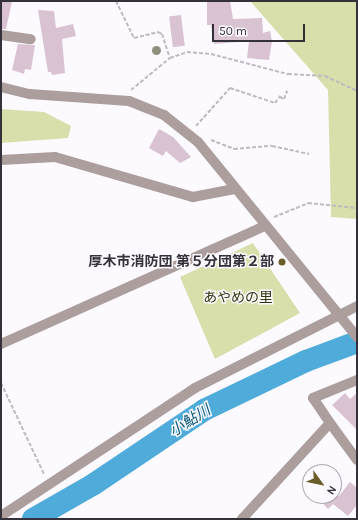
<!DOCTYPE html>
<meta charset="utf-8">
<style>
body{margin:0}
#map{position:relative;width:358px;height:520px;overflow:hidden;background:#fcfafe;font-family:Karla,"Noto Sans JP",sans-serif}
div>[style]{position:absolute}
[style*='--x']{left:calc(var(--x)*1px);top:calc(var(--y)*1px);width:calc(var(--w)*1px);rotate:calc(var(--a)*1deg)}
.green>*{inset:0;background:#d9deaa}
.river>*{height:22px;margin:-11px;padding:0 11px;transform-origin:11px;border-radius:11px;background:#4facda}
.building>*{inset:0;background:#d9c2d2;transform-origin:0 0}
.path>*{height:2px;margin-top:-1px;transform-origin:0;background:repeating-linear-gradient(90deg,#bebcc1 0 4px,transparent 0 6px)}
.minor>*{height:10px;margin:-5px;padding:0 5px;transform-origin:5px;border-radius:5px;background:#ab9e9d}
.trees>*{width:9px;height:9px;margin:-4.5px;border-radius:50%;background:#8e8f7c}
.dots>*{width:11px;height:11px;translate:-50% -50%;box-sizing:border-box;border:2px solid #fcfafe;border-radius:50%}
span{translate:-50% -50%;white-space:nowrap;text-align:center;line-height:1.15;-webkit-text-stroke:3px #fcfafe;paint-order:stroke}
.poi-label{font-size:14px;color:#35313a;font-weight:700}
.right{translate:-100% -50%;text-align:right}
.park-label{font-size:14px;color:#343712}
.water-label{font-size:15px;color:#095675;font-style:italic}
.frame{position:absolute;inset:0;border:2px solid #35313a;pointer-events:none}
.north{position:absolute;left:302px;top:464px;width:40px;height:40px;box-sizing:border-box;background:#fcfafe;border:1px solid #acaab0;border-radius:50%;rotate:123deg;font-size:11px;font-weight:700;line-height:16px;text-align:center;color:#35313a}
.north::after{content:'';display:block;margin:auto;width:14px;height:18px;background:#6a5d2a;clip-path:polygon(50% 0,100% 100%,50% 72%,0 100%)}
.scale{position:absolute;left:212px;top:24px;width:93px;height:18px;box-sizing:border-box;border:2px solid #35313a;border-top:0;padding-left:5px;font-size:12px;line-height:14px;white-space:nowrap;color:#35313a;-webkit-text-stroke:3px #fcfafe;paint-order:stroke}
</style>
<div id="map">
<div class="green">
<i style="clip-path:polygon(250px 1px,357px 1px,357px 219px,331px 217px,328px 90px)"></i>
<i style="clip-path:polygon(1px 109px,44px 112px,71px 126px,68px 138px,1px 143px)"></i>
<i style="clip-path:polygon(253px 243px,300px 313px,215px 359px,180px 277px)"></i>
</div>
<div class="river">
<i style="--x:33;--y:519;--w:70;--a:-29.8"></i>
<i style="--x:94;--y:484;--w:133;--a:-33.9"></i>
<i style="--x:204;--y:410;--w:113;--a:-25.7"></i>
<i style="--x:306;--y:361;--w:54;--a:-20.4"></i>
</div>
<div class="building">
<i style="clip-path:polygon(1px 1px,12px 1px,6px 29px,1px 29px)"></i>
<i style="clip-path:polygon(207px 1px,230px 1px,233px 19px,262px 18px,263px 33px,270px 31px,272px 41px,269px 60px,247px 58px,249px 41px,214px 44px,211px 25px,207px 25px)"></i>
<i style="clip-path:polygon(38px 10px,54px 11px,56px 28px,73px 24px,76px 36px,62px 39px,65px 73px,52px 75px,51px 72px,48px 72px)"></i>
<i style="left:181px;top:15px;width:31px;height:12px;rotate:83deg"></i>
<i style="clip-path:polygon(18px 44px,35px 45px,31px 70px,25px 69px,24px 74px,12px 70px)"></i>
<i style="clip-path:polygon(159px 129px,173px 137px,191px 157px,180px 163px,166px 151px,163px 156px,149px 148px)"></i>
<i style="clip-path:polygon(345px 393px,350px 399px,357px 393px,357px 430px,332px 405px)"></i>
<i style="clip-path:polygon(350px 482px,357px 488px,357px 505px,348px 516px,333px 504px,328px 509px,316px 496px,339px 496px)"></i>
</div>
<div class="path">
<i style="--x:116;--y:1;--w:41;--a:64.1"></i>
<i style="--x:134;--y:38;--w:25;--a:-14"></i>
<i style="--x:158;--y:32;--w:4;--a:27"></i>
<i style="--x:162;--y:34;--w:25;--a:72"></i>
<i style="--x:131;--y:90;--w:50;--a:-39.4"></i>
<i style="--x:170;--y:58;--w:18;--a:-19"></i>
<i style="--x:187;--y:52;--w:24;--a:5"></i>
<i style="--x:211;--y:54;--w:80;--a:14.6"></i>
<i style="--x:288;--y:74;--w:37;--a:3"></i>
<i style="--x:325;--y:76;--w:35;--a:25"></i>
<i style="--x:280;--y:97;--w:4;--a:27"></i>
<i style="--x:284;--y:99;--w:9;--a:-69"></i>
<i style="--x:196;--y:126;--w:51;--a:-48.2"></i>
<i style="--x:230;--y:88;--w:47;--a:18.4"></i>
<i style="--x:275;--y:103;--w:9;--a:-54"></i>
<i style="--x:211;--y:140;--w:25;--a:21"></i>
<i style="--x:234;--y:149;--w:38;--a:-5"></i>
<i style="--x:272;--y:146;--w:38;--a:12"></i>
<i style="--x:274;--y:217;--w:37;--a:-22"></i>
<i style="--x:308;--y:203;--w:49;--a:5.8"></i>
<i style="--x:1;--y:383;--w:101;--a:64.7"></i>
</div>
<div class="minor">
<i style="--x:1;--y:35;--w:30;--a:8"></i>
<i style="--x:1;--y:87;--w:30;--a:14"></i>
<i style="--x:30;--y:94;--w:99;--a:4"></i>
<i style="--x:129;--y:101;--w:38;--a:22"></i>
<i style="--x:164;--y:115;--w:43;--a:38.5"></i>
<i style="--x:198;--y:142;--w:252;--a:50.8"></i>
<i style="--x:1;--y:160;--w:54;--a:-3.2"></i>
<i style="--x:55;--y:157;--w:144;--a:16.2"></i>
<i style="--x:193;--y:197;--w:42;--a:-11"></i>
<i style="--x:1;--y:344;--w:289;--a:-24.1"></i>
<i style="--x:330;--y:423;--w:30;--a:-124"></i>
<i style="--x:313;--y:398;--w:48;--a:-22.2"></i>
<i style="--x:1;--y:516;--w:232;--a:-33.4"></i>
<i style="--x:195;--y:388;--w:182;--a:-26.8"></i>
<i style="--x:242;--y:519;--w:130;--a:-47.5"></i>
<i style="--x:330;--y:423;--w:46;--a:53.9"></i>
</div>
<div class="trees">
<i style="left:156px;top:50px"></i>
</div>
<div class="dots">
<i style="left:282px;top:262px;background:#6a5d2a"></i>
</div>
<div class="poi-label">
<span class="right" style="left:274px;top:262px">厚木市消防団 第５分団第２部</span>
</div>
<div class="park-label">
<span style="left:238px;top:298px">あやめの里</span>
</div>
<div class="water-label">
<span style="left:190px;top:421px;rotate:-32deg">小鮎川</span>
</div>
<div class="frame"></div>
<div class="north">N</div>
<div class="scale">50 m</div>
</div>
